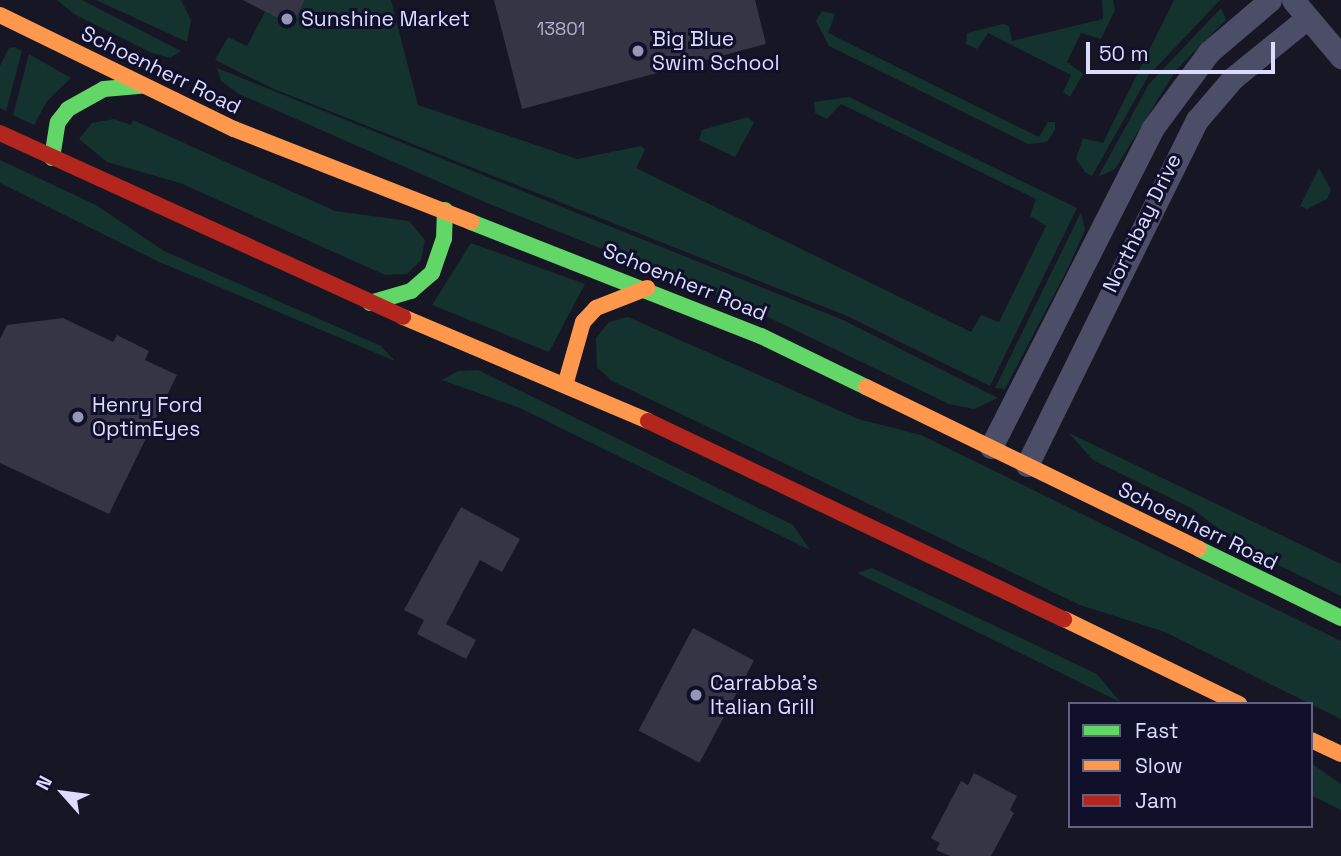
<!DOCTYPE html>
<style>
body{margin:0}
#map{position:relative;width:1341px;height:856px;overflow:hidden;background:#171625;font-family:"Space Grotesk",sans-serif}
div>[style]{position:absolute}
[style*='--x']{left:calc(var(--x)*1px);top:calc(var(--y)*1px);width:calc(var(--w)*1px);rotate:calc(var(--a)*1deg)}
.green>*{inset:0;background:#14322e}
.building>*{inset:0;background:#353546;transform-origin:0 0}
.street>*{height:23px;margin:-11.5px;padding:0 11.5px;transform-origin:11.5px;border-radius:11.5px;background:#4b4e66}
.fast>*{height:16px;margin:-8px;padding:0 8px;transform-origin:8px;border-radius:8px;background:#63d668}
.slow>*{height:16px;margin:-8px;padding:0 8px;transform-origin:8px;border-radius:8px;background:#ff974d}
.jam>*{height:16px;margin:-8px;padding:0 8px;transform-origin:8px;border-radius:8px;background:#b3261e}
.dots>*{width:19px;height:19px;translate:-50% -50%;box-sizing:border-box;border:4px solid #11102b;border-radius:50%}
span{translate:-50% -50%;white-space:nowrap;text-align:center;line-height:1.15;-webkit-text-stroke:6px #11102b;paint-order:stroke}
.number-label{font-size:18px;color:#b2b2d1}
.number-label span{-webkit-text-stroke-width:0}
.poi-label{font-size:21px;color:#dbdcff}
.left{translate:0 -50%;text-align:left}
.street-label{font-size:21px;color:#dbdcff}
.legend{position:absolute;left:1068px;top:702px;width:245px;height:126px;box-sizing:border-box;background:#11102b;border:2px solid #626280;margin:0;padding:9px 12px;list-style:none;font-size:21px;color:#dbdcff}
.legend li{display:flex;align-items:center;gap:14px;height:35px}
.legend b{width:35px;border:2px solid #626280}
.north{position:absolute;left:28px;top:758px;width:70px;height:70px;-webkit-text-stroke:5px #11102b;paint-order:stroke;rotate:298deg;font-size:19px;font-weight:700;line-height:28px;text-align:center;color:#dbdcff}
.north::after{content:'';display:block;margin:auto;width:24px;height:32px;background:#dbdcff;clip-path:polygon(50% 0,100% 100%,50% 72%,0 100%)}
.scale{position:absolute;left:1086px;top:42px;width:189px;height:32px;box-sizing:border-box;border:4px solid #dbdcff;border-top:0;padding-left:9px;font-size:21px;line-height:24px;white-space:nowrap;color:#dbdcff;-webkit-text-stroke:5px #11102b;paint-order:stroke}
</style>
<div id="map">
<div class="green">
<i style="clip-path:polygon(57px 0,82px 0,181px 51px,170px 58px,152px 53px,74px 14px)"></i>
<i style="clip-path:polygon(96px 0,181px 0,191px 20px,187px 42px)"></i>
<i style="clip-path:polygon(305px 0,391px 0,418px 105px,577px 159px,641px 146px,645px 150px,636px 168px,971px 332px,981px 315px,999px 322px,1046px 226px,1030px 216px,1036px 199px,841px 104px,827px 119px,815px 113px,814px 102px,849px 97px,1077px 208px,990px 386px,845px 315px,274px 89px,215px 60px,228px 37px,247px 46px,265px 12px,292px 26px)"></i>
<i style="clip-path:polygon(1102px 0,1113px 0,1115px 10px,1101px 39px,1081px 33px,1067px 62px,1083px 74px,1070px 97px,1063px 92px,1071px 75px,988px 33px,977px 49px,966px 44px,967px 33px,1003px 24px,1009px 26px,1012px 41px,1103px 19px)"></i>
<i style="clip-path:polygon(1174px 0,1220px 0,1149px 75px,1092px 176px,1085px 172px,1076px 159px,1083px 138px,1103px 143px)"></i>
<i style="clip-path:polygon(1221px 8px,1226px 20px,1176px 70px,1115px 169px,1098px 177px,1149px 84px)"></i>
<i style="clip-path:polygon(822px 11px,835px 14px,828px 33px,1039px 137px,1048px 122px,1055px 122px,1055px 130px,1047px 142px,1028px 144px,829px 46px,816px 21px)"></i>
<i style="clip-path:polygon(15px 47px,22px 51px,6px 111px,0 108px,0 66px,9px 48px)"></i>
<i style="clip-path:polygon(29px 54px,71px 78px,47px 101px,34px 125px,13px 115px)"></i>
<i style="clip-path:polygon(217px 68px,843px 320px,998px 398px,974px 409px,949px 404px,745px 306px,487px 203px,239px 94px,221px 81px)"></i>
<i style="clip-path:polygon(748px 117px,754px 123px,735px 157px,699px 140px,702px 130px)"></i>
<i style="clip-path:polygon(114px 119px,131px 125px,133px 120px,335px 211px,409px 221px,425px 240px,421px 260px,407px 274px,385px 275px,180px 183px,107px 162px,79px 139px,92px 123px)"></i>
<i style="clip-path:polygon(0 160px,96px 205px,164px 251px,381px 346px,395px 361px,157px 261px,0 183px)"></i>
<i style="clip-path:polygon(1319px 168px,1331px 190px,1327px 199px,1307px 209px,1300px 206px)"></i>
<i style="clip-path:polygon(1081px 212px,1085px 230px,1068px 268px,1005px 389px,995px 388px)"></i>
<i style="clip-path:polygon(471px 243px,585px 284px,549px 352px,432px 305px)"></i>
<i style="clip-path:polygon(628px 317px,858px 419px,921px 435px,1341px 641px,1341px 719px,1165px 632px,1080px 605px,612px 381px,597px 367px,596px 338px,609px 322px)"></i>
<i style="clip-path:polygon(478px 370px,793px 525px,810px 550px,520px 408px,442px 380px,458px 371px)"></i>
<i style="clip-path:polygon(1069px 433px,1341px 564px,1341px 596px,1242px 547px,1193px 509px,1093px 460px)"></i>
<i style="clip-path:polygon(872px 568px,1097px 674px,1120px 702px,857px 573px)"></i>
<i style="clip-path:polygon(1311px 763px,1341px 784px,1341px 810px,1311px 795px)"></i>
</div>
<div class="building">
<i style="clip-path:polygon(243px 0,305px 0,292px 26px)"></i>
<i style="clip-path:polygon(494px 0,755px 0,766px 44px,522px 109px)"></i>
<i style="clip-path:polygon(63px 318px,113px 342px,117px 335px,149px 351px,145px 360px,177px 375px,109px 514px,0 463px,0 339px,7px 325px)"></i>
<i style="clip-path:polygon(461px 507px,520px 539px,502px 572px,480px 560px,446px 624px,476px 640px,466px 659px,417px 634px,424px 620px,404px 610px)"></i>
<i style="left:693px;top:628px;width:69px;height:116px;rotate:28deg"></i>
<i style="clip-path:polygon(974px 773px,1017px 796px,1010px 810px,1014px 813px,991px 856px,950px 856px,936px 850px,940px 843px,931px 838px,961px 781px,968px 785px)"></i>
</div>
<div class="street">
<i style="--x:1293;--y:0;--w:75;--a:49.9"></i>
<i style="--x:991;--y:447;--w:356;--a:-63.1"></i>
<i style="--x:1152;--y:129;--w:96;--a:-53.5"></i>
<i style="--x:1209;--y:52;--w:80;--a:-40.4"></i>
<i style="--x:1027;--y:465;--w:385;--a:-63.8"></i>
<i style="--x:1197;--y:120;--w:55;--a:-49.4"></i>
<i style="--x:1233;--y:78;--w:95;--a:-39"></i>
</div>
<div class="fast">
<i style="--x:52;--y:158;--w:36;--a:-81"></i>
<i style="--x:58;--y:122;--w:16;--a:-52"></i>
<i style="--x:68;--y:109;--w:41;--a:-29.1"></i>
<i style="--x:104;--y:89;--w:37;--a:-5"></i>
<i style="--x:471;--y:222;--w:312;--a:21.5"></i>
<i style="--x:761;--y:336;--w:117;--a:25.9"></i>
<i style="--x:370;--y:303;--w:43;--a:-16.3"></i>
<i style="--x:411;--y:291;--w:28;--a:-41"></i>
<i style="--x:432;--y:273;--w:36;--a:-71"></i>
<i style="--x:444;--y:239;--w:29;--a:-88"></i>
<i style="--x:1199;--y:549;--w:158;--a:25.9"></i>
</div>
<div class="slow">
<i style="--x:0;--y:15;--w:260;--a:26"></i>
<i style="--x:234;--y:129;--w:255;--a:21.4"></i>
<i style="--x:403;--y:317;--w:266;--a:23"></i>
<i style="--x:566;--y:382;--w:62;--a:-74.2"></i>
<i style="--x:583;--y:322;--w:19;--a:-47"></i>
<i style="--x:596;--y:308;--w:55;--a:-21.4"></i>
<i style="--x:866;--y:387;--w:370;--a:25.9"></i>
<i style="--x:1064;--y:619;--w:195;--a:25.9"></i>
<i style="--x:1311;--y:740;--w:33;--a:25"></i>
</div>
<div class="jam">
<i style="--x:0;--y:133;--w:443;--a:24.5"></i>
<i style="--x:648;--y:421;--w:461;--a:25.5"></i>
</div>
<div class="dots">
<i style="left:287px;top:19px;background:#9697b3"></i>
<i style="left:638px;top:51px;background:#9697b3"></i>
<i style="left:78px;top:417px;background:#9697b3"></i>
<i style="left:696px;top:695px;background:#9697b3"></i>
</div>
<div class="number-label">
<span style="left:561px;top:29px">13801</span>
</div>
<div class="poi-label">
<span class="left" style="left:301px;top:19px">Sunshine Market</span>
<span class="left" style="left:652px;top:51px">Big Blue<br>Swim School</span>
<span class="left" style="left:92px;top:417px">Henry Ford<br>OptimEyes</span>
<span class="left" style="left:710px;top:695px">Carrabba's<br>Italian Grill</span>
</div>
<div class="street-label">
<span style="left:161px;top:70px;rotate:26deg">Schoenherr Road</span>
<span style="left:1142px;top:223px;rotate:-64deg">Northbay Drive</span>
<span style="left:685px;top:282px;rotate:22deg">Schoenherr Road</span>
<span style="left:1198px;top:526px;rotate:26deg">Schoenherr Road</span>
</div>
<ul class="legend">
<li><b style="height:9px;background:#63d668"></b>Fast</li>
<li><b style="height:9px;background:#ff974d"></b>Slow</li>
<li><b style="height:9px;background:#b3261e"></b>Jam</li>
</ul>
<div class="north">N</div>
<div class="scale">50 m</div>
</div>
